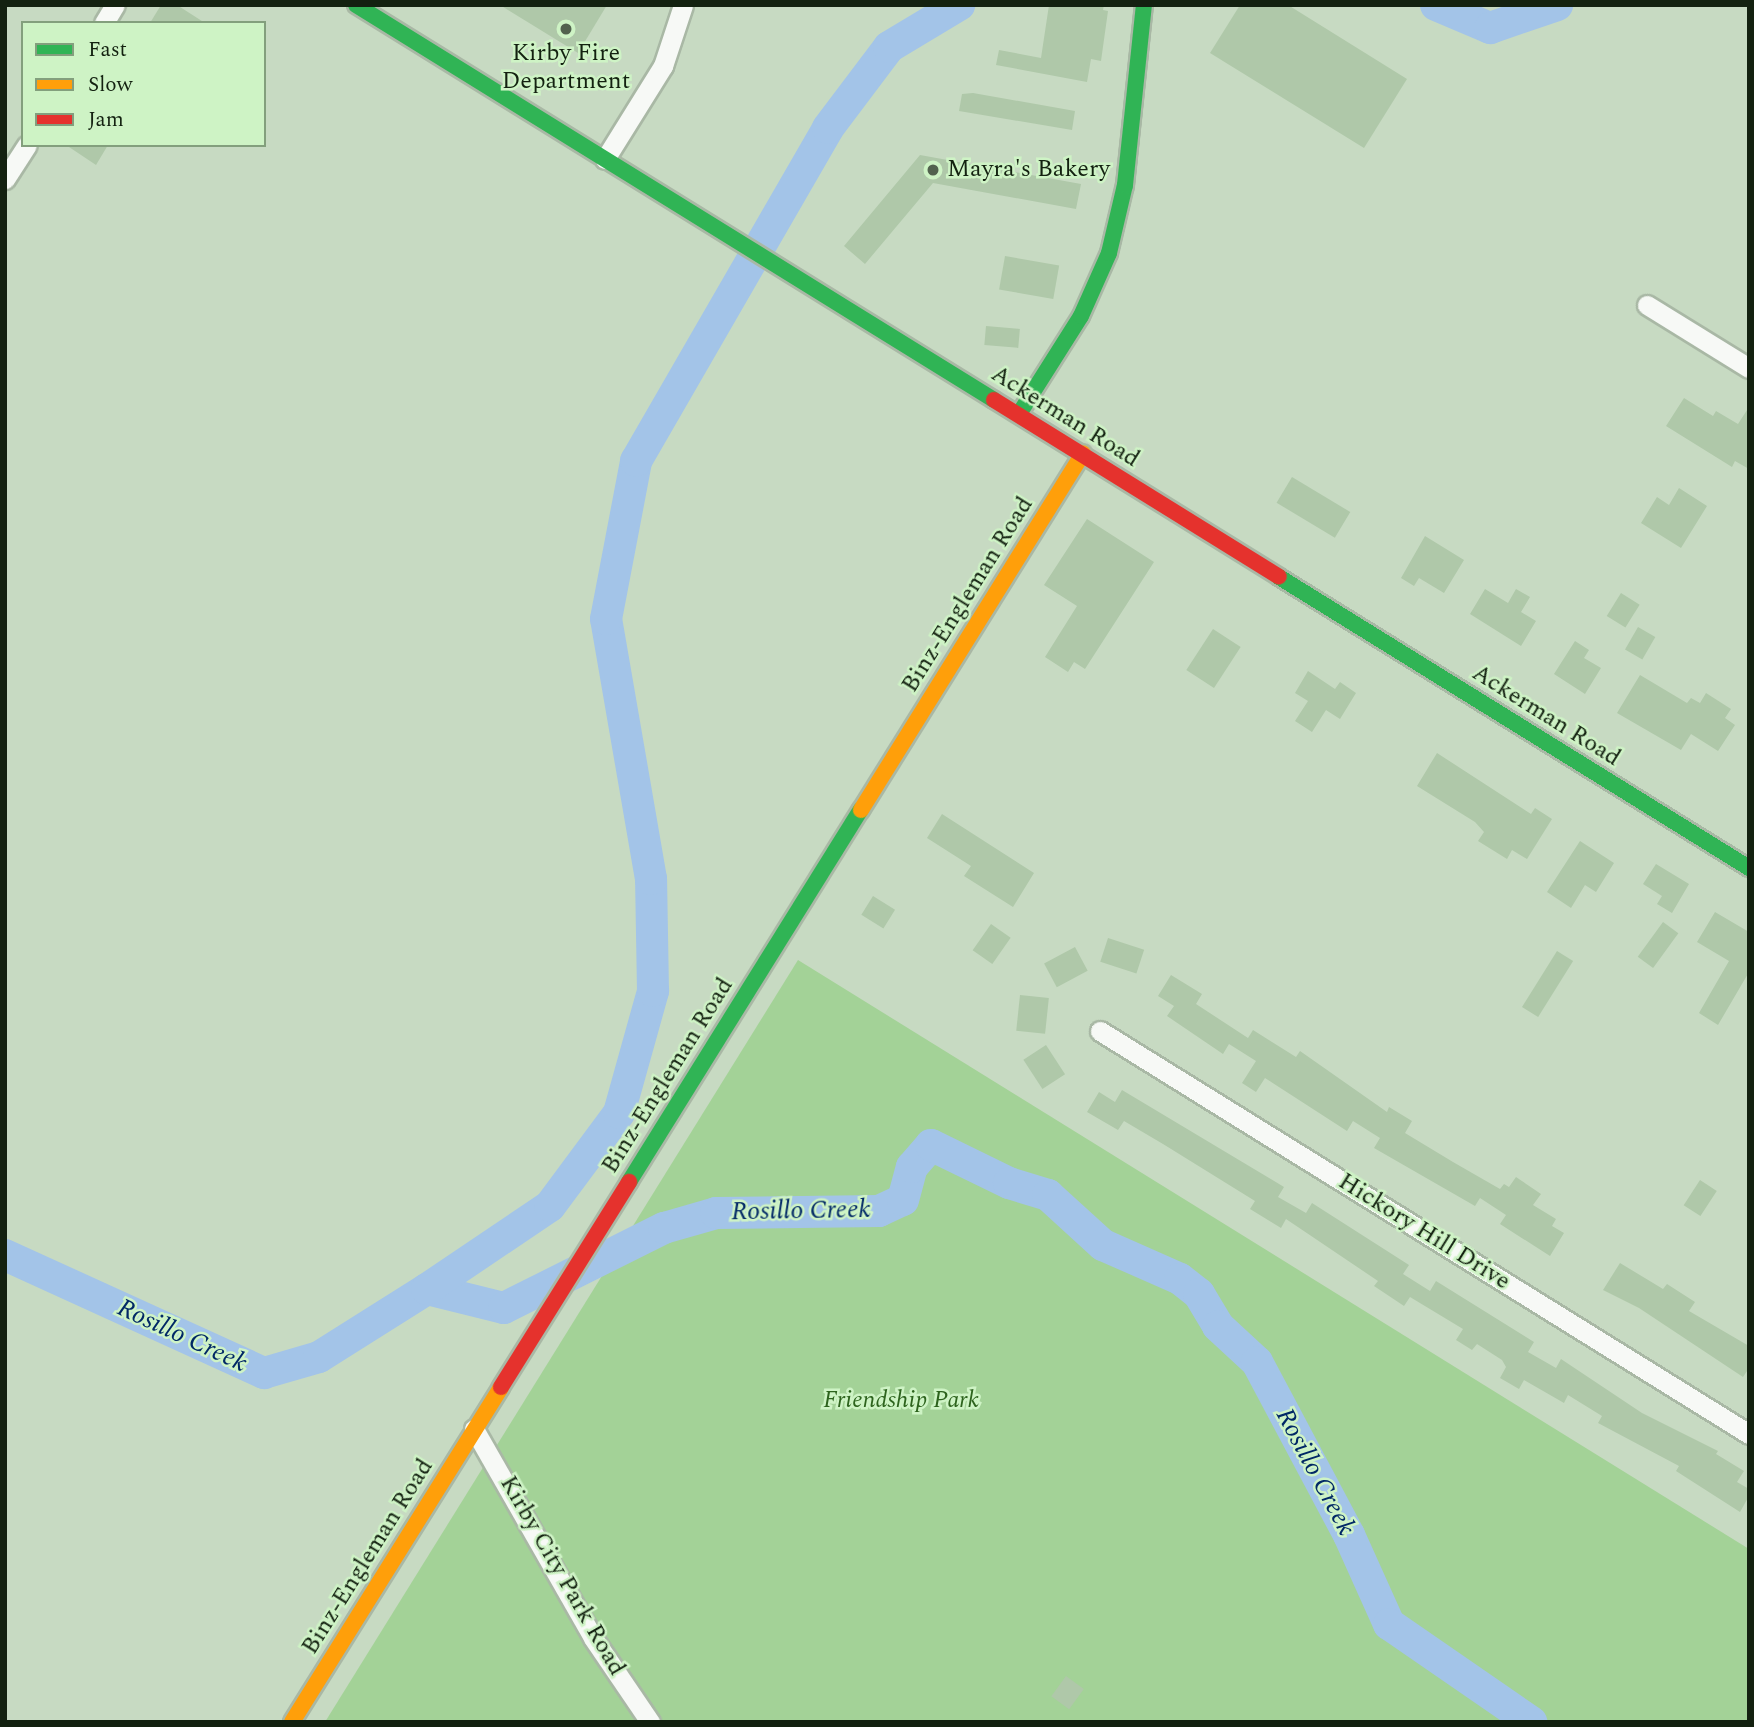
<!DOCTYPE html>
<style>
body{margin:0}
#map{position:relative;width:1754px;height:1727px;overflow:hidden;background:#c7dac2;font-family:Spectral,serif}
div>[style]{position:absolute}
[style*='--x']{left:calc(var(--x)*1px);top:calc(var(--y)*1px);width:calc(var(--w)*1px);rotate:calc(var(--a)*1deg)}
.green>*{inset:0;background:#a3d297}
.river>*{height:32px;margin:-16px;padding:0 16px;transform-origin:16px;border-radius:16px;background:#a3c4e8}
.building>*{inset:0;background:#afc8a9;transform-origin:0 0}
.roads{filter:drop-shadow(2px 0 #a9b8a5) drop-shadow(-2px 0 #a9b8a5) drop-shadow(0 2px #a9b8a5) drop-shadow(0 -2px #a9b8a5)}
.street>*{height:19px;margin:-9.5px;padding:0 9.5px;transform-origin:9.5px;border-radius:9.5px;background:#f7f9f6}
.fast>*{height:16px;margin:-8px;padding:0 8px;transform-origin:8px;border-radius:8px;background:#30b455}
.slow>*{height:16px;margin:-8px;padding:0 8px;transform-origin:8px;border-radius:8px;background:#ff9f0a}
.jam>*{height:16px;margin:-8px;padding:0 8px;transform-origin:8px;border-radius:8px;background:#e5322d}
.dots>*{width:19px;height:19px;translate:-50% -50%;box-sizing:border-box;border:4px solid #cef3c5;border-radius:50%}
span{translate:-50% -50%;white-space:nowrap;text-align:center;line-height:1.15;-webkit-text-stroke:5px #cef3c5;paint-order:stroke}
.poi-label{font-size:24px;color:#132110}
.left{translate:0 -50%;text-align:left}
.street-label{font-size:24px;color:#132110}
.park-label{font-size:24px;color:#2d631d;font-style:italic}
.water-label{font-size:26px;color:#012866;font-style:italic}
.frame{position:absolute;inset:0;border:7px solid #132110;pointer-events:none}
.legend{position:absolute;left:21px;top:21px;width:245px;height:126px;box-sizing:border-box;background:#cef3c5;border:2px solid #839f7d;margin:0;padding:9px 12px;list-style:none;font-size:21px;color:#132110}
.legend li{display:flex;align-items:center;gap:14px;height:35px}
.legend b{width:35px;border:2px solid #839f7d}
</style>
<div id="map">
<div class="green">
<i style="clip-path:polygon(798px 960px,1749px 1549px,1749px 1722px,325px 1722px)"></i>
</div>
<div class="river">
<i style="--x:1436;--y:5;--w:59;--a:23.1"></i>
<i style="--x:1490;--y:28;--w:71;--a:-18.9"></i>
<i style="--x:5;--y:1255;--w:285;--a:24.5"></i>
<i style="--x:264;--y:1373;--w:57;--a:-16.2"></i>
<i style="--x:319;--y:1357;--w:128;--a:-32.2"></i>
<i style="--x:427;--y:1289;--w:79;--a:13.9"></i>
<i style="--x:504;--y:1308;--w:179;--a:-26.6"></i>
<i style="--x:664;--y:1228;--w:54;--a:-16.1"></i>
<i style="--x:716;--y:1213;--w:163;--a:-0.7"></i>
<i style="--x:879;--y:1211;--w:26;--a:-25"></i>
<i style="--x:903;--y:1200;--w:34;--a:-75"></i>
<i style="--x:912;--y:1167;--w:29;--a:-49"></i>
<i style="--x:931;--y:1145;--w:87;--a:26"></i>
<i style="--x:1009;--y:1183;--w:41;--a:17.1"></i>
<i style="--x:1048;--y:1195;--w:74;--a:42.3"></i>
<i style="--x:1103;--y:1245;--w:84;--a:23.8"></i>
<i style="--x:1180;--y:1279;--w:24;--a:38"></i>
<i style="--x:1199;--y:1294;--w:37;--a:59"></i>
<i style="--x:1218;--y:1326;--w:53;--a:42.7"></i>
<i style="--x:1257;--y:1362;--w:196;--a:62"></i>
<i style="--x:1349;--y:1535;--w:98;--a:65.8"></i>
<i style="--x:1389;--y:1624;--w:173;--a:34.6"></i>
<i style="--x:427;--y:1289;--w:148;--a:-34"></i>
<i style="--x:550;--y:1206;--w:116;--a:-53.4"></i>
<i style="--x:619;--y:1113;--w:127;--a:-74.4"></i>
<i style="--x:653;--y:991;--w:112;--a:-91"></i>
<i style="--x:651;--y:879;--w:264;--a:-99.8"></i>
<i style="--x:606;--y:619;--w:161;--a:-79.2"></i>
<i style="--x:636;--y:461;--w:384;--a:-60"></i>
<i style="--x:828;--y:128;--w:101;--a:-53"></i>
<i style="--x:889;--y:47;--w:82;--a:-31"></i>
</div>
<div class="building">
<i style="clip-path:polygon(161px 5px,177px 5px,205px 23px,150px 23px)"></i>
<i style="clip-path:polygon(500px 5px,607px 5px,578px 53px)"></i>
<i style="clip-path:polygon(1049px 5px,1104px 5px,1103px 10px,1108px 11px,1101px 61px,1091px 59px,1087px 82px,996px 65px,999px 50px,1041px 58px)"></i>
<i style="clip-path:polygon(1240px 5px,1288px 5px,1407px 79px,1364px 148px,1210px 53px)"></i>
<i style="clip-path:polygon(973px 93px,1075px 111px,1072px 130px,959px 111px,962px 94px)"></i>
<i style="clip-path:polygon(66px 145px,108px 145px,96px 165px)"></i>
<i style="clip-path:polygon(920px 155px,1081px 184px,1076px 209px,933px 183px,865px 264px,844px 246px)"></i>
<i style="left:1005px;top:256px;width:55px;height:34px;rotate:10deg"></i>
<i style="left:986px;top:326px;width:34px;height:19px;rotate:5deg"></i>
<i style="clip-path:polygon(1684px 398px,1713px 416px,1716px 411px,1738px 424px,1749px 407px,1749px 469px,1735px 461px,1732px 467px,1666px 426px)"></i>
<i style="left:1292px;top:477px;width:68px;height:30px;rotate:31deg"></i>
<i style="clip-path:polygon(1679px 488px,1707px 506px,1681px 548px,1641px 523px,1657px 497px,1669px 505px)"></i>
<i style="clip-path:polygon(1087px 519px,1154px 562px,1085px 669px,1074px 662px,1068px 672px,1045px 657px,1077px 606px,1044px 585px)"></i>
<i style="clip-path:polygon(1425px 536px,1464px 560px,1444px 593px,1419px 578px,1414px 586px,1401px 578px)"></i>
<i style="clip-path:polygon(1485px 589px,1508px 603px,1516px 589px,1530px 597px,1521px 612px,1536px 621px,1521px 646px,1470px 614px)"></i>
<i style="left:1621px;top:593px;width:22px;height:27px;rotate:32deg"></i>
<i style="left:1638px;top:627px;width:20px;height:26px;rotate:30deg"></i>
<i style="left:1213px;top:629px;width:33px;height:49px;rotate:33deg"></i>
<i style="clip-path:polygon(1575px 641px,1589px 650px,1584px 658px,1601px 668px,1585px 694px,1554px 674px)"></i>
<i style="clip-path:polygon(1308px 671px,1335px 689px,1340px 682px,1356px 693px,1340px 719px,1326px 710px,1312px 732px,1295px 721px,1308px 701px,1295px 693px)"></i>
<i style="clip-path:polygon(1640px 675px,1687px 703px,1691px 698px,1700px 703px,1706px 693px,1731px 709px,1725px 718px,1735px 725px,1718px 751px,1691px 734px,1681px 750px,1617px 713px)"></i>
<i style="clip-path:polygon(1437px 753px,1531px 814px,1535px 808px,1552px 819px,1527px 859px,1512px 850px,1507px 859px,1478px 841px,1484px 832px,1475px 822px,1417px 786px)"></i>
<i style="clip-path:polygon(942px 814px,1034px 873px,1013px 907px,964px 876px,971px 866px,927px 838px)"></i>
<i style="clip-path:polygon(1580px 841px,1614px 863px,1596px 892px,1585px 885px,1571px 908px,1547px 892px)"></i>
<i style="clip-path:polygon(1656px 864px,1689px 884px,1672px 913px,1657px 904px,1662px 896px,1643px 884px)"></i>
<i style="left:873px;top:896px;width:26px;height:22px;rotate:32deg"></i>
<i style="clip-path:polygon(1715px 912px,1749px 932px,1749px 972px,1718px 1025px,1699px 1013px,1729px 961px,1697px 942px)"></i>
<i style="left:1663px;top:922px;width:19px;height:43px;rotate:36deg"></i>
<i style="left:991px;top:924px;width:24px;height:32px;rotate:35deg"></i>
<i style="left:1108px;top:938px;width:38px;height:25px;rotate:18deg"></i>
<i style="left:1075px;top:947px;width:27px;height:35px;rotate:62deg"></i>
<i style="left:1557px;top:951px;width:19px;height:66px;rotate:32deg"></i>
<i style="clip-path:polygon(1171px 975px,1202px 994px,1196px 1004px,1248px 1038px,1253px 1030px,1296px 1057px,1300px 1051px,1387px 1112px,1389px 1107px,1412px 1121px,1405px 1133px,1453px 1162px,1500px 1189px,1504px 1184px,1509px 1187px,1516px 1177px,1541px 1194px,1533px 1205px,1556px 1219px,1552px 1226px,1564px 1233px,1550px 1256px,1500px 1224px,1506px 1215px,1480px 1198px,1475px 1206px,1374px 1148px,1380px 1138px,1353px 1121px,1347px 1131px,1265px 1078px,1256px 1092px,1242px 1083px,1256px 1061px,1229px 1044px,1223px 1054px,1167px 1016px,1174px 1006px,1158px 996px)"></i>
<i style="left:1020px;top:995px;width:29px;height:36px;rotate:6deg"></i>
<i style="left:1046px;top:1045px;width:35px;height:27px;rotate:57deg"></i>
<i style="clip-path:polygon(1122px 1090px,1284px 1187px,1278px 1197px,1306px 1213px,1312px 1203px,1409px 1265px,1403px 1274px,1430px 1291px,1436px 1281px,1534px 1342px,1528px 1352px,1556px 1368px,1561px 1359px,1642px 1413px,1718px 1451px,1716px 1454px,1744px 1471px,1737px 1482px,1749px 1489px,1749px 1496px,1740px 1512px,1676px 1471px,1679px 1466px,1598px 1423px,1602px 1416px,1568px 1395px,1564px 1403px,1524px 1380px,1519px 1389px,1500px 1378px,1506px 1367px,1502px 1360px,1477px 1344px,1472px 1350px,1456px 1340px,1463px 1329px,1410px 1297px,1404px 1306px,1374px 1286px,1378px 1281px,1286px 1219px,1281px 1228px,1250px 1209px,1255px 1201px,1163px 1144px,1124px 1121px,1118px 1130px,1087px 1112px,1099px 1092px,1115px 1102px)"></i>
<i style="left:1700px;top:1180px;width:20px;height:30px;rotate:33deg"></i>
<i style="clip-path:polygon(1620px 1263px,1663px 1289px,1667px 1284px,1695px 1302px,1689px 1311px,1749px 1346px,1749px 1368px,1743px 1377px,1639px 1308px,1603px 1290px)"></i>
<i style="left:1066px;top:1676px;width:22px;height:25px;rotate:36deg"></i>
</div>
<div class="roads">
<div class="street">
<i style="--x:104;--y:23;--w:21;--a:-59"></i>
<i style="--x:605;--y:159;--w:110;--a:-58.1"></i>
<i style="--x:663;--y:66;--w:64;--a:-71.8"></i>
<i style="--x:5;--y:179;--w:40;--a:-57.1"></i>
<i style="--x:1647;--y:305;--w:120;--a:31.7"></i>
<i style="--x:1100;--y:1031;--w:764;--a:31.84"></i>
<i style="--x:474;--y:1429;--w:241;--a:60.3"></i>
<i style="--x:593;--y:1638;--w:102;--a:55.8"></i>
</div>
<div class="fast">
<i style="--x:356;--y:5;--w:750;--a:31.76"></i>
<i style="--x:1019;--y:414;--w:116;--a:-57.7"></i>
<i style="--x:1081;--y:316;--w:69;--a:-66"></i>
<i style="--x:1109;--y:253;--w:70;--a:-76.8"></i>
<i style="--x:1125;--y:185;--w:181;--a:-84"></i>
<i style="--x:1279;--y:577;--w:553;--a:31.76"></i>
<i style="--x:629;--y:1182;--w:438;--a:-58.1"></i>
</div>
<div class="slow">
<i style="--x:861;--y:810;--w:420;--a:-58.1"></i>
<i style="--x:292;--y:1722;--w:395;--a:-58"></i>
</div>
<div class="jam">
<i style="--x:994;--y:400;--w:335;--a:31.8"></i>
<i style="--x:501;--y:1387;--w:242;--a:-58"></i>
</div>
</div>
<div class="dots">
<i style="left:566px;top:29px;background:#52624e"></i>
<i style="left:933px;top:170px;background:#52624e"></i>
</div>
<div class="poi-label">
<span style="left:566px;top:68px">Kirby Fire<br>Department</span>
<span class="left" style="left:947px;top:170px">Mayra's Bakery</span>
</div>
<div class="street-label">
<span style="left:1065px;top:417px;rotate:32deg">Ackerman Road</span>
<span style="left:968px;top:595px;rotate:-58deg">Binz-Engleman Road</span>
<span style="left:1546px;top:716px;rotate:32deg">Ackerman Road</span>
<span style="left:668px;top:1076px;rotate:-58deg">Binz-Engleman Road</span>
<span style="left:1424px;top:1232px;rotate:32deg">Hickory Hill Drive</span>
<span style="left:368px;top:1557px;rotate:-58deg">Binz-Engleman Road</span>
<span style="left:562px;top:1576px;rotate:60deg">Kirby City Park Road</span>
</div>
<div class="park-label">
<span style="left:901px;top:1401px">Friendship Park</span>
</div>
<div class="water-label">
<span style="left:801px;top:1211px;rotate:-1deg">Rosillo Creek</span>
<span style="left:182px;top:1336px;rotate:25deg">Rosillo Creek</span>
<span style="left:1315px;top:1472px;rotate:62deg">Rosillo Creek</span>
</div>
<div class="frame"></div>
<ul class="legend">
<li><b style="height:9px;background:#30b455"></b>Fast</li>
<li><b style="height:9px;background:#ff9f0a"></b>Slow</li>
<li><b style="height:9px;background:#e5322d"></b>Jam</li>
</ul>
</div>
